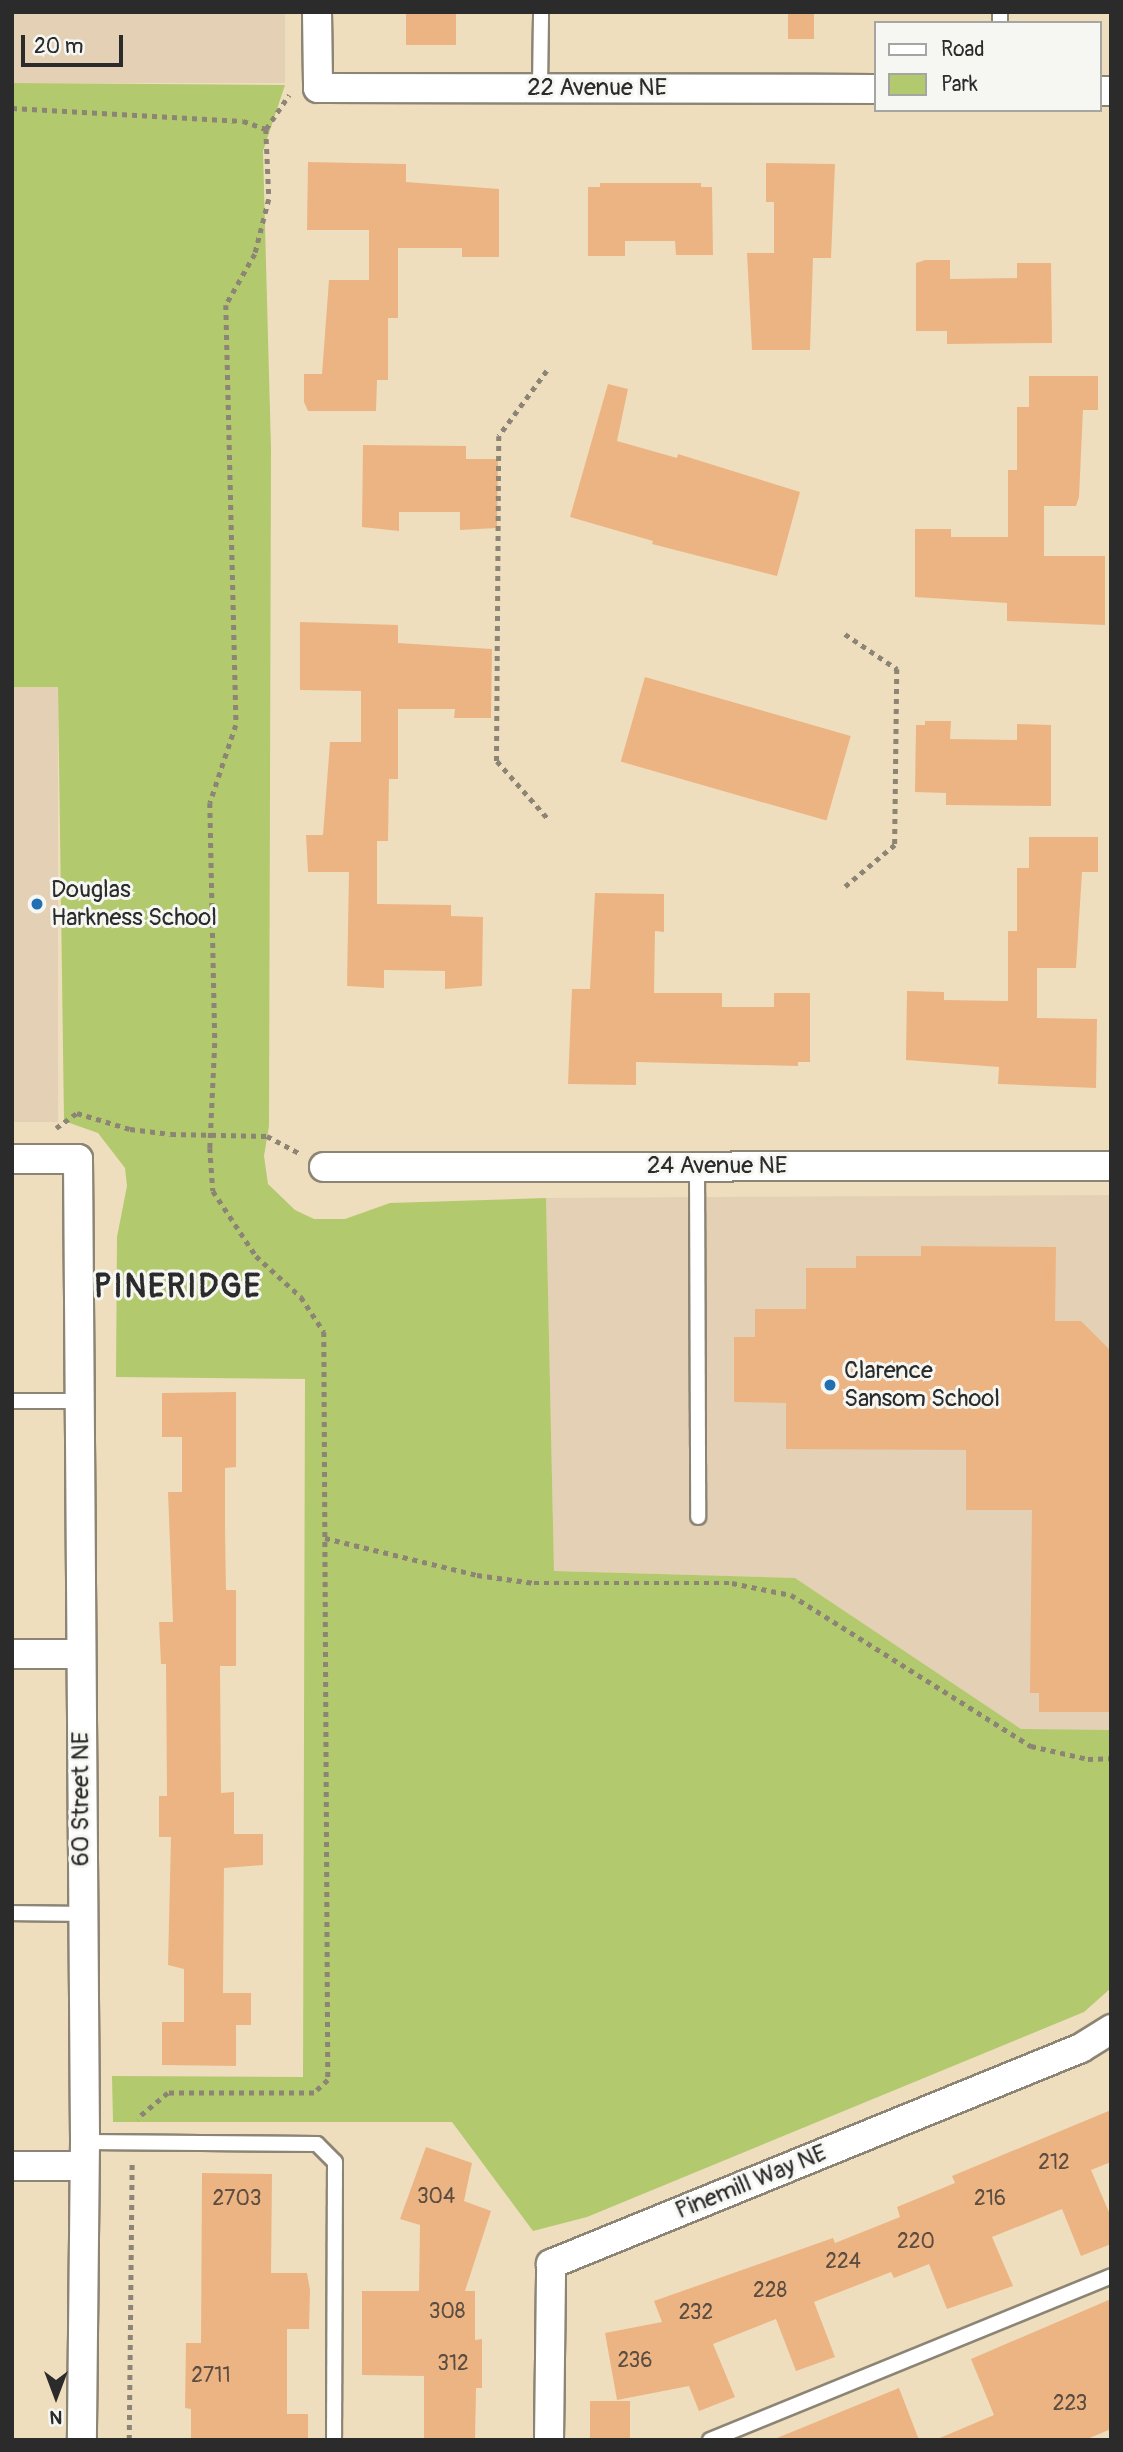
<!DOCTYPE html>
<style>
body{margin:0}
#map{position:relative;width:1123px;height:2452px;overflow:hidden;background:#eedebe;font-family:Pangolin,sans-serif}
div>[style]{position:absolute}
[style*='--x']{left:calc(var(--x)*1px);top:calc(var(--y)*1px);width:calc(var(--w)*1px);rotate:calc(var(--a)*1deg)}
.built>*{inset:0;background:#e4d0b4;transform-origin:0 0}
.green>*{inset:0;background:#b2c96e}
.building>*{inset:0;background:#edb483;transform-origin:0 0}
.path>*{height:4.5px;margin-top:-2.25px;transform-origin:0;background:repeating-linear-gradient(90deg,#8c8474 0 5px,transparent 0 10px)}
.roads{filter:drop-shadow(2px 0 #8c8474) drop-shadow(-2px 0 #8c8474) drop-shadow(0 2px #8c8474) drop-shadow(0 -2px #8c8474)}
.lane>*{height:14px;margin:-7px;padding:0 7px;transform-origin:7px;border-radius:7px;background:#fff}
.street>*{height:28px;margin:-14px;padding:0 14px;transform-origin:14px;border-radius:14px;background:#fff}
.dots>*{width:19px;height:19px;translate:-50% -50%;box-sizing:border-box;border:4px solid #f6f6f2;border-radius:50%}
span{translate:-50% -50%;white-space:nowrap;text-align:center;line-height:1.15;-webkit-text-stroke:6px #f6f6f2;paint-order:stroke}
.number-label{font-size:21px;color:#5c4d41}
.number-label span{-webkit-text-stroke-width:0}
.street-label{font-size:24px;color:#2b2b2b}
.poi-label{font-size:24px;color:#2b2b2b}
.left{translate:0 -50%;text-align:left}
.district-label{font-size:32px;color:#2b2b2b;font-weight:700;letter-spacing:2px}
.frame{position:absolute;inset:0;border:14px solid #2b2b2b;pointer-events:none}
.legend{position:absolute;left:874px;top:21px;width:228px;height:91px;box-sizing:border-box;background:#f6f6f2;border:2px solid #a5a5a2;margin:0;padding:9px 12px;list-style:none;font-size:21px;color:#2b2b2b}
.legend li{display:flex;align-items:center;gap:14px;height:35px}
.legend b{width:35px;border:2px solid #a5a5a2}
.north{position:absolute;left:21px;top:2361px;width:70px;height:70px;-webkit-text-stroke:5px #f6f6f2;paint-order:stroke;rotate:180deg;font-size:19px;font-weight:700;line-height:28px;text-align:center;color:#2b2b2b}
.north::after{content:'';display:block;margin:auto;width:24px;height:32px;background:#2b2b2b;clip-path:polygon(50% 0,100% 100%,50% 72%,0 100%)}
.scale{position:absolute;left:21px;top:35px;width:102px;height:32px;box-sizing:border-box;border:4px solid #2b2b2b;border-top:0;padding-left:9px;font-size:21px;line-height:24px;white-space:nowrap;color:#2b2b2b;-webkit-text-stroke:5px #f6f6f2;paint-order:stroke}
</style>
<div id="map">
<div class="built">
<i style="left:12px;top:12px;width:273px;height:71px"></i>
<i style="left:12px;top:687px;width:46px;height:435px"></i>
<i style="clip-path:polygon(1111px 1195px,1111px 1730px,1021px 1730px,795px 1578px,554px 1571px,546px 1198px)"></i>
</div>
<div class="green">
<i style="clip-path:polygon(12px 83px,285px 85px,263px 151px,271px 449px,269px 1126px,264px 1156px,268px 1184px,295px 1210px,314px 1219px,345px 1219px,390px 1203px,546px 1198px,554px 1571px,795px 1578px,1021px 1729px,1111px 1730px,1111px 1988px,1084px 2012px,587px 2217px,533px 2231px,452px 2122px,113px 2122px,112px 2076px,303px 2077px,305px 1379px,116px 1377px,117px 1237px,127px 1186px,125px 1168px,98px 1133px,64px 1121px,58px 687px,12px 687px)"></i>
</div>
<div class="building">
<i style="left:406px;top:12px;width:50px;height:33px"></i>
<i style="left:788px;top:12px;width:26px;height:27px"></i>
<i style="clip-path:polygon(308px 162px,406px 164px,406px 182px,499px 189px,499px 257px,462px 257px,462px 248px,398px 248px,398px 318px,388px 318px,388px 380px,377px 380px,376px 411px,308px 411px,304px 402px,304px 374px,322px 374px,329px 280px,369px 280px,369px 230px,307px 230px)"></i>
<i style="clip-path:polygon(766px 163px,835px 164px,831px 258px,813px 258px,810px 350px,752px 350px,747px 253px,774px 253px,774px 202px,766px 202px)"></i>
<i style="clip-path:polygon(600px 183px,701px 183px,701px 187px,712px 187px,713px 255px,676px 255px,675px 241px,625px 241px,625px 256px,588px 256px,588px 187px,600px 187px)"></i>
<i style="clip-path:polygon(925px 260px,950px 260px,950px 279px,1017px 278px,1017px 263px,1051px 263px,1052px 343px,947px 344px,947px 331px,916px 331px,916px 263px)"></i>
<i style="clip-path:polygon(1029px 376px,1098px 376px,1098px 410px,1083px 410px,1079px 497px,1076px 506px,1044px 506px,1044px 556px,1105px 556px,1105px 625px,1007px 621px,1007px 603px,915px 597px,915px 529px,951px 529px,951px 537px,1008px 537px,1008px 470px,1017px 470px,1017px 407px,1029px 407px)"></i>
<i style="clip-path:polygon(608px 384px,628px 389px,617px 441px,677px 458px,678px 454px,800px 492px,777px 576px,652px 544px,653px 541px,570px 517px)"></i>
<i style="clip-path:polygon(363px 445px,466px 446px,466px 459px,498px 459px,497px 528px,460px 530px,460px 512px,399px 512px,399px 531px,362px 527px)"></i>
<i style="clip-path:polygon(300px 622px,398px 625px,398px 643px,492px 649px,491px 718px,454px 718px,455px 709px,398px 709px,398px 779px,389px 779px,388px 841px,377px 841px,377px 904px,451px 905px,451px 916px,483px 917px,482px 986px,445px 989px,445px 971px,384px 970px,384px 988px,347px 986px,349px 872px,308px 872px,306px 835px,323px 835px,330px 742px,361px 742px,361px 691px,300px 690px)"></i>
<i style="left:645px;top:677px;width:214px;height:88px;rotate:16deg"></i>
<i style="clip-path:polygon(925px 721px,951px 721px,950px 739px,1017px 740px,1017px 724px,1051px 725px,1051px 806px,946px 805px,946px 793px,915px 792px,916px 725px,925px 725px)"></i>
<i style="clip-path:polygon(1029px 837px,1098px 837px,1098px 872px,1082px 872px,1076px 968px,1037px 968px,1037px 1018px,1097px 1019px,1096px 1088px,998px 1084px,999px 1067px,906px 1060px,907px 991px,944px 992px,944px 1000px,1008px 1001px,1008px 931px,1017px 931px,1017px 868px,1029px 868px)"></i>
<i style="clip-path:polygon(595px 893px,664px 894px,664px 932px,655px 931px,654px 993px,722px 993px,722px 1007px,774px 1007px,774px 993px,810px 993px,810px 1062px,798px 1062px,798px 1066px,636px 1062px,636px 1085px,568px 1084px,572px 989px,590px 989px)"></i>
<i style="clip-path:polygon(921px 1246px,1056px 1247px,1055px 1321px,1081px 1321px,1111px 1351px,1111px 1712px,1039px 1712px,1039px 1693px,1030px 1693px,1032px 1510px,966px 1510px,966px 1450px,786px 1449px,786px 1403px,734px 1402px,734px 1337px,755px 1337px,755px 1309px,806px 1309px,806px 1268px,856px 1268px,856px 1256px,921px 1256px)"></i>
<i style="clip-path:polygon(236px 1392px,236px 1467px,225px 1468px,225px 1530px,226px 1590px,236px 1590px,236px 1666px,220px 1666px,221px 1793px,234px 1792px,234px 1834px,263px 1834px,263px 1865px,224px 1868px,223px 1993px,251px 1993px,251px 2025px,236px 2025px,236px 2066px,162px 2065px,162px 2022px,184px 2022px,184px 1969px,168px 1965px,171px 1837px,159px 1837px,159px 1796px,167px 1796px,166px 1664px,161px 1664px,159px 1622px,173px 1622px,168px 1492px,182px 1492px,182px 1437px,162px 1437px,162px 1393px)"></i>
<i style="clip-path:polygon(1111px 2110px,1111px 2162px,1091px 2170px,1111px 2217px,1111px 2244px,1081px 2256px,1062px 2209px,992px 2237px,1013px 2286px,947px 2309px,929px 2264px,894px 2278px,891px 2272px,814px 2302px,835px 2357px,796px 2371px,776px 2319px,713px 2344px,735px 2397px,699px 2411px,689px 2386px,617px 2400px,605px 2333px,662px 2322px,654px 2301px,833px 2238px,835px 2243px,900px 2217px,897px 2207px,955px 2183px,952px 2176px)"></i>
<i style="clip-path:polygon(426px 2147px,472px 2163px,464px 2201px,491px 2211px,465px 2291px,475px 2291px,475px 2340px,482px 2339px,482px 2388px,476px 2388px,475px 2440px,424px 2440px,424px 2376px,362px 2375px,362px 2291px,419px 2291px,420px 2225px,400px 2219px)"></i>
<i style="clip-path:polygon(202px 2173px,272px 2174px,271px 2273px,307px 2273px,310px 2290px,309px 2329px,287px 2329px,287px 2414px,308px 2414px,308px 2440px,191px 2440px,191px 2409px,185px 2408px,186px 2343px,201px 2343px)"></i>
<i style="clip-path:polygon(1111px 2299px,1111px 2429px,1085px 2440px,935px 2440px,994px 2415px,971px 2359px)"></i>
<i style="clip-path:polygon(899px 2388px,919px 2440px,777px 2440px,777px 2438px)"></i>
<i style="left:590px;top:2401px;width:40px;height:39px"></i>
</div>
<div class="path">
<i style="--x:12;--y:108;--w:231;--a:3.2"></i>
<i style="--x:243;--y:121;--w:24;--a:19"></i>
<i style="--x:266;--y:129;--w:70;--a:87.5"></i>
<i style="--x:269;--y:199;--w:57;--a:104.3"></i>
<i style="--x:255;--y:254;--w:59;--a:119.6"></i>
<i style="--x:226;--y:305;--w:420;--a:88.6"></i>
<i style="--x:236;--y:725;--w:82;--a:108.4"></i>
<i style="--x:210;--y:803;--w:240;--a:88.8"></i>
<i style="--x:215;--y:1043;--w:105;--a:92.7"></i>
<i style="--x:210;--y:1148;--w:43;--a:86"></i>
<i style="--x:213;--y:1191;--w:78;--a:56.5"></i>
<i style="--x:256;--y:1256;--w:61;--a:42.3"></i>
<i style="--x:301;--y:1297;--w:42;--a:56.7"></i>
<i style="--x:324;--y:1332;--w:748;--a:89.69"></i>
<i style="--x:328;--y:2080;--w:19;--a:137"></i>
<i style="--x:314;--y:2093;--w:146;--a:180"></i>
<i style="--x:168;--y:2093;--w:40;--a:140"></i>
<i style="--x:266;--y:129;--w:41;--a:-55.9"></i>
<i style="--x:547;--y:371;--w:81;--a:126.4"></i>
<i style="--x:499;--y:436;--w:325;--a:90.4"></i>
<i style="--x:497;--y:761;--w:80;--a:48.5"></i>
<i style="--x:845;--y:634;--w:63;--a:33.9"></i>
<i style="--x:897;--y:669;--w:176;--a:90.7"></i>
<i style="--x:895;--y:845;--w:65;--a:140"></i>
<i style="--x:56;--y:1128;--w:26;--a:-36"></i>
<i style="--x:77;--y:1113;--w:55;--a:16.8"></i>
<i style="--x:130;--y:1129;--w:41;--a:7"></i>
<i style="--x:171;--y:1134;--w:96;--a:1.2"></i>
<i style="--x:267;--y:1136;--w:36;--a:28"></i>
<i style="--x:325;--y:1538;--w:156;--a:13.7"></i>
<i style="--x:477;--y:1575;--w:58;--a:8"></i>
<i style="--x:534;--y:1583;--w:198;--a:0"></i>
<i style="--x:732;--y:1583;--w:60;--a:11.5"></i>
<i style="--x:791;--y:1595;--w:284;--a:32.2"></i>
<i style="--x:1031;--y:1746;--w:58;--a:12.8"></i>
<i style="--x:1088;--y:1759;--w:23;--a:-2"></i>
<i style="--x:129;--y:2440;--w:276;--a:-89.4"></i>
</div>
<div class="roads">
<div class="lane">
<i style="--x:1000;--y:12;--w:11;--a:90"></i>
<i style="--x:540;--y:88;--w:76;--a:-89.2"></i>
<i style="--x:697;--y:1166;--w:351;--a:89.8"></i>
<i style="--x:12;--y:1401;--w:68;--a:0"></i>
<i style="--x:12;--y:1913;--w:69;--a:0.8"></i>
<i style="--x:85;--y:2142;--w:232;--a:0.5"></i>
<i style="--x:317;--y:2144;--w:25;--a:45"></i>
<i style="--x:335;--y:2162;--w:278;--a:90.2"></i>
<i style="--x:710;--y:2440;--w:433;--a:-22.2"></i>
</div>
<div class="street">
<i style="--x:317;--y:12;--w:76;--a:89.2"></i>
<i style="--x:318;--y:88;--w:558;--a:0.1"></i>
<i style="--x:1100;--y:91;--w:11;--a:0"></i>
<i style="--x:12;--y:1159;--w:66;--a:0"></i>
<i style="--x:78;--y:1159;--w:983;--a:89.59"></i>
<i style="--x:85;--y:2142;--w:298;--a:90.6"></i>
<i style="--x:324;--y:1167;--w:787;--a:-0.07"></i>
<i style="--x:12;--y:1654;--w:69;--a:0"></i>
<i style="--x:12;--y:2166;--w:71;--a:0"></i>
<i style="--x:549;--y:2440;--w:176;--a:-89.3"></i>
<i style="--x:551;--y:2264;--w:572;--a:-22.17"></i>
<i style="--x:1081;--y:2048;--w:36;--a:-32"></i>
</div>
</div>
<div class="dots">
<i style="left:37px;top:904px;background:#1f6fb2"></i>
<i style="left:830px;top:1385px;background:#1f6fb2"></i>
</div>
<div class="number-label">
<span style="left:1054px;top:2163px">212</span>
<span style="left:436px;top:2197px">304</span>
<span style="left:237px;top:2199px">2703</span>
<span style="left:990px;top:2199px">216</span>
<span style="left:916px;top:2242px">220</span>
<span style="left:843px;top:2262px">224</span>
<span style="left:770px;top:2291px">228</span>
<span style="left:447px;top:2312px">308</span>
<span style="left:696px;top:2313px">232</span>
<span style="left:635px;top:2361px">236</span>
<span style="left:453px;top:2364px">312</span>
<span style="left:211px;top:2376px">2711</span>
<span style="left:1070px;top:2404px">223</span>
</div>
<div class="street-label">
<span style="left:597px;top:88px">22 Avenue NE</span>
<span style="left:717px;top:1166px">24 Avenue NE</span>
<span style="left:81px;top:1799px;rotate:-90deg">60 Street NE</span>
<span style="left:751px;top:2182px;rotate:-22deg">Pinemill Way NE</span>
</div>
<div class="poi-label">
<span class="left" style="left:51px;top:904px">Douglas<br>Harkness School</span>
<span class="left" style="left:844px;top:1385px">Clarence<br>Sansom School</span>
</div>
<div class="district-label">
<span style="left:178px;top:1287px">PINERIDGE</span>
</div>
<div class="frame"></div>
<ul class="legend">
<li><b style="height:9px;background:#fff"></b>Road</li>
<li><b style="height:19px;background:#b2c96e"></b>Park</li>
</ul>
<div class="north">N</div>
<div class="scale">20 m</div>
</div>
